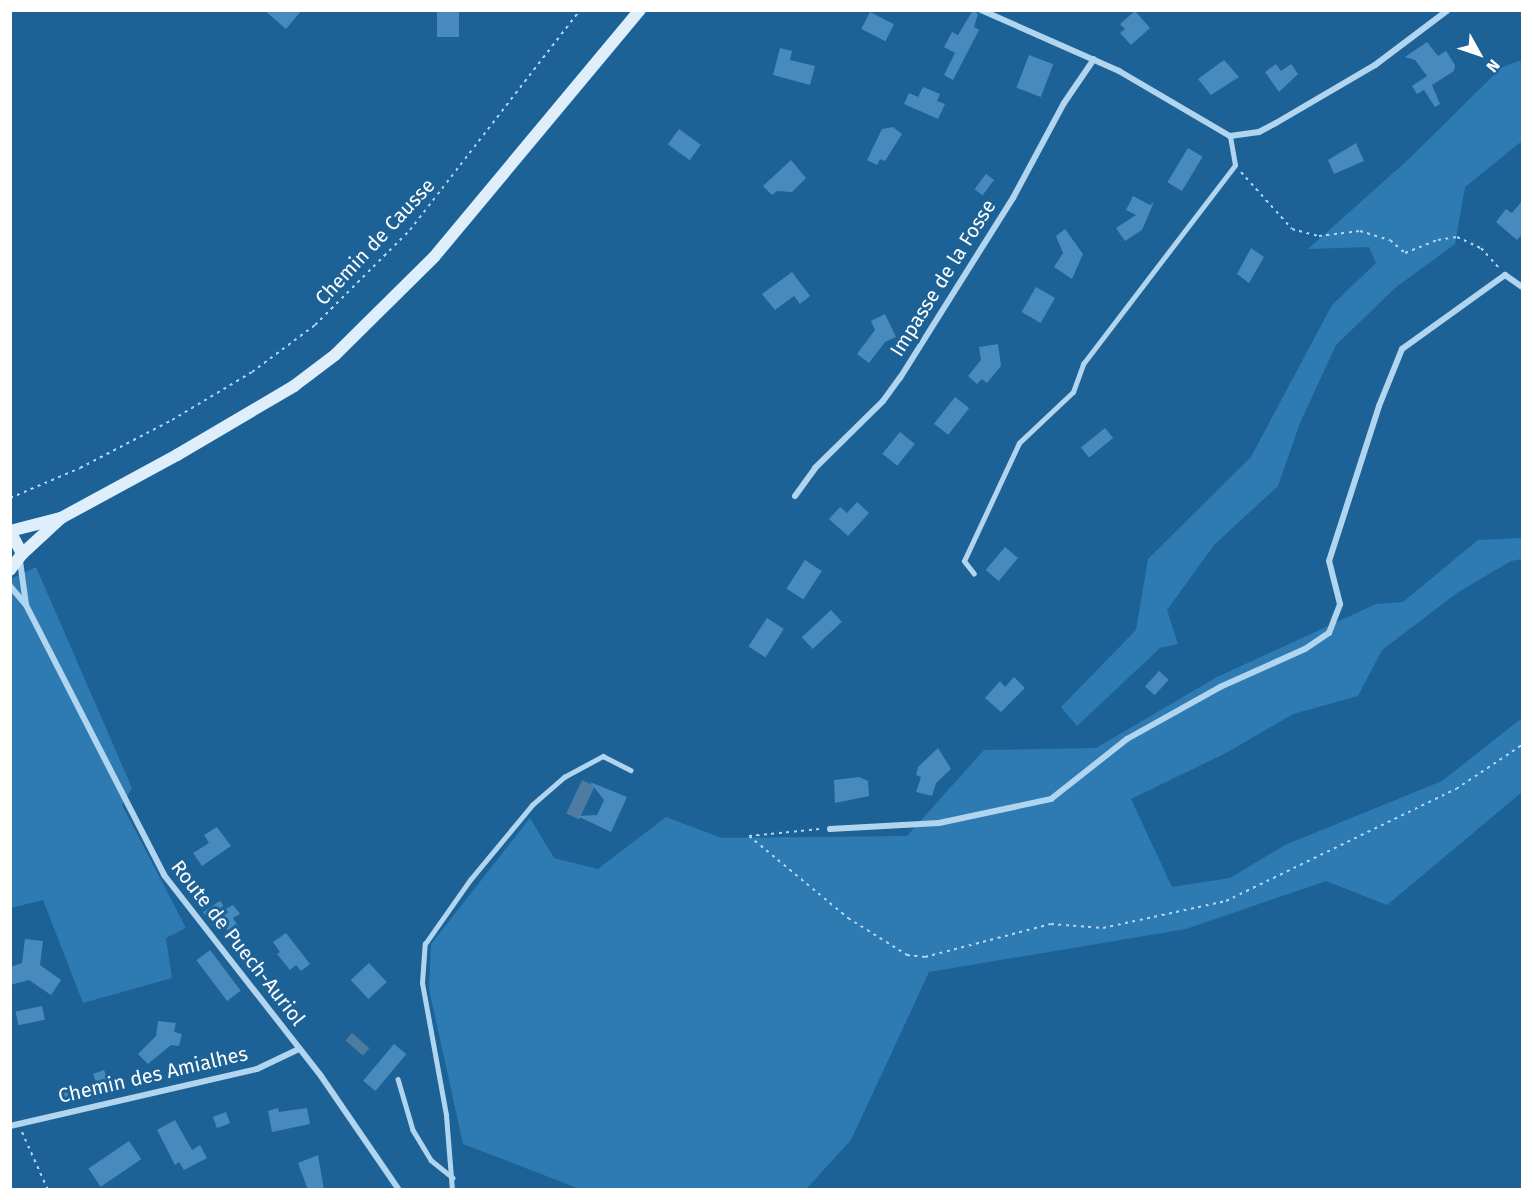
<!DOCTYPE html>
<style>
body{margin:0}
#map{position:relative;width:1533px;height:1200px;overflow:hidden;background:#1d6296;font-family:"Fira Sans",sans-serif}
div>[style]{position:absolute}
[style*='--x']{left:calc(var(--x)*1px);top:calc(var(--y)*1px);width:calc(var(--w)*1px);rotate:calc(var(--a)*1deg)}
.green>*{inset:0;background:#2d7bb2}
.water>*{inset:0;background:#4d7ca0;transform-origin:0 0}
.building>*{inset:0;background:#468bbc;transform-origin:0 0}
.path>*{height:2px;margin-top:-1px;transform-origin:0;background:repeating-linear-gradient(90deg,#b1d5ef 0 3px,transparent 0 7.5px)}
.lane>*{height:4.5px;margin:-2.25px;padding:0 2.25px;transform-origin:2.25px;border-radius:2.25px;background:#b1d5ef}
.street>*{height:6px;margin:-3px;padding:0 3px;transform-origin:3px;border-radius:3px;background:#b1d5ef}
.secondary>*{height:12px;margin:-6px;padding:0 6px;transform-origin:6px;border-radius:6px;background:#deeefb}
span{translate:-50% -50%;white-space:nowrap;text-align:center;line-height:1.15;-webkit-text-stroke:6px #1d6296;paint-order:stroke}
.street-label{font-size:20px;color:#fff}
.frame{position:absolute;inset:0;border:12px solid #fff;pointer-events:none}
.north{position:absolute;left:1449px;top:24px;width:60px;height:60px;-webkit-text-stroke:4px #1d6296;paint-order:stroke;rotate:130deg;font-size:16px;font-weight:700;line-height:24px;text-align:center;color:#fff}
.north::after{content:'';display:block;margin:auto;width:21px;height:27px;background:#fff;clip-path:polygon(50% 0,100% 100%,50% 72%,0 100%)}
</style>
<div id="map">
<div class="green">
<i style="clip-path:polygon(1522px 60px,1522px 141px,1465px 187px,1455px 244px,1395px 288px,1336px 345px,1300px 423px,1278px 486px,1214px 545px,1167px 610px,1178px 644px,1160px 648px,1077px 726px,1061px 707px,1136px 630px,1148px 559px,1251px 457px,1332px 305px,1376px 263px,1369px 247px,1308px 249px,1410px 158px,1502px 67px)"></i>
<i style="clip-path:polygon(1522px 538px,1522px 559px,1511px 561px,1457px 593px,1382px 650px,1358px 696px,1293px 714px,1228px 752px,1131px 799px,1172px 887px,1230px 878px,1285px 845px,1442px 781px,1522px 718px,1522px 792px,1387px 905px,1326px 881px,1186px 929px,929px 972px,851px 1140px,806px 1189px,580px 1189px,463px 1144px,429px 989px,431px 944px,530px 818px,554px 858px,598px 869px,666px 817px,722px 838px,907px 836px,984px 750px,1096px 748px,1217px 677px,1376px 604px,1403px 602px,1478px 540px)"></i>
<i style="clip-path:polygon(36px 567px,132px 788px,122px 805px,186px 928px,166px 938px,172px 978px,83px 1003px,43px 900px,11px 908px,11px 579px)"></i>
</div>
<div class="water">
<i style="left:582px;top:780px;width:14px;height:37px;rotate:25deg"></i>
<i style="left:352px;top:1033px;width:23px;height:10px;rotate:41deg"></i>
</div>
<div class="building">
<i style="clip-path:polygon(264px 10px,302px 10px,286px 29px)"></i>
<i style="left:437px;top:10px;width:22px;height:27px"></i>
<i style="clip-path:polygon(973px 10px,978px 14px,974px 27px,979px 30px,953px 80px,944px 75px,955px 53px,944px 47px,952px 32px,958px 35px)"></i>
<i style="clip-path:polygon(1135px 11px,1150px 28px,1131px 45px,1120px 33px,1125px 29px,1120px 24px)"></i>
<i style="left:870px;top:12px;width:27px;height:19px;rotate:27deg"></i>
<i style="clip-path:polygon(1427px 42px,1438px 56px,1446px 51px,1455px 65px,1454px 71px,1432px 85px,1440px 104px,1435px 107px,1424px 90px,1417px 94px,1412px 86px,1427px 76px,1415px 60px,1405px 57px)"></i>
<i style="clip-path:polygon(780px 48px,792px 51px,790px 60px,815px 66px,810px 85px,773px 75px)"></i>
<i style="left:1029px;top:55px;width:26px;height:35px;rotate:21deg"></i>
<i style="clip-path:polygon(1224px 60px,1239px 77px,1211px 95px,1198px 79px)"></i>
<i style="clip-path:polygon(1276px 64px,1281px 71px,1291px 64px,1298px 74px,1279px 92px,1265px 72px)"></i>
<i style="clip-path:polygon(923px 87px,940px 94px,937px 101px,945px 104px,938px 119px,904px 104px,909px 93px,918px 97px)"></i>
<i style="clip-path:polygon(893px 127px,902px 134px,885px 161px,880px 159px,877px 165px,867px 160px,882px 129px)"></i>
<i style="left:679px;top:129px;width:27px;height:19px;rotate:36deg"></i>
<i style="clip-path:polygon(1356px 143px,1364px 161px,1334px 174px,1328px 160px)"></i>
<i style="left:1188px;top:148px;width:17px;height:40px;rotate:31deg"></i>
<i style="clip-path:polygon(791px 160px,806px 178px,792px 192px,777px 191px,772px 195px,763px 186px)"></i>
<i style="left:986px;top:174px;width:10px;height:19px;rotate:37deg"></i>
<i style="clip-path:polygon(1133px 196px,1150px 205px,1154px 202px,1142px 230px,1125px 241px,1116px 228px,1136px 215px,1126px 210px)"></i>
<i style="clip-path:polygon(1522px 201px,1522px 234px,1517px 240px,1496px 222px,1506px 209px,1512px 213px)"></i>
<i style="clip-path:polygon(1065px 229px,1083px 254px,1072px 279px,1054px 267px,1063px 253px,1056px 236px)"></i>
<i style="clip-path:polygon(1251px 248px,1264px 257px,1249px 283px,1237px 274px)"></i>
<i style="clip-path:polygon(792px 272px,810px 296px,800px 304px,794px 296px,775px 310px,762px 294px)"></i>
<i style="left:1036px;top:287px;width:22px;height:29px;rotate:30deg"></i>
<i style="clip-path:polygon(885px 314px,896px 337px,885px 342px,869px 363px,857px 354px,875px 330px,871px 321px)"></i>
<i style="clip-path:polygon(998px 344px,1001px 366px,987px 383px,982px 379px,977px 384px,968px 376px,981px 360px,979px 347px)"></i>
<i style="left:955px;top:397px;width:18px;height:34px;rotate:38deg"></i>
<i style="left:1105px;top:428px;width:13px;height:31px;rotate:51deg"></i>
<i style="left:900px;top:432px;width:19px;height:28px;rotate:39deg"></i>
<i style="clip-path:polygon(857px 502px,869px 513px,848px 536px,829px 519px,840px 507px,847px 513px)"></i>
<i style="left:1005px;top:547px;width:17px;height:30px;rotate:40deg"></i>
<i style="left:805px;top:560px;width:20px;height:34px;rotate:33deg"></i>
<i style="left:831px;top:610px;width:16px;height:40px;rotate:47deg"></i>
<i style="left:767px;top:618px;width:20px;height:34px;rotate:33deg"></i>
<i style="left:1159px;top:671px;width:13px;height:21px;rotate:42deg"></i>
<i style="clip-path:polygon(1014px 677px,1025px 688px,1001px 712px,985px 698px,1000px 681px,1005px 687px)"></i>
<i style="clip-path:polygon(938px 748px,951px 769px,936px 783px,932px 796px,916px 792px,921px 777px,916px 775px,918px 767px)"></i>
<i style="clip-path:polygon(859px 777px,868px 781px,869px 796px,835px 803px,834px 780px)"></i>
<i style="clip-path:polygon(590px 782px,627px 797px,611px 832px,577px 816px,597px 815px,604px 800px)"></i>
<i style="clip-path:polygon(217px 827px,231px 846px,202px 866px,193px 853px,209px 843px,204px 835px)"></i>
<i style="clip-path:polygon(220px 901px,226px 909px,233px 905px,240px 914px,233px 918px,240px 929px,231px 936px,224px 925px,216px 930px,203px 912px)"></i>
<i style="clip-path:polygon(286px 933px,310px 964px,301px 971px,296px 965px,290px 970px,277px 954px,280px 952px,273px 942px)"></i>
<i style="clip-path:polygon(25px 939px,43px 941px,40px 965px,61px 980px,51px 995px,29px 980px,10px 985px,10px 967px,22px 963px)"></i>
<i style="left:210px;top:950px;width:51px;height:17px;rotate:53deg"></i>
<i style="left:369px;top:963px;width:26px;height:25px;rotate:47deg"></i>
<i style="left:42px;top:1006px;width:14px;height:27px;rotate:78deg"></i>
<i style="clip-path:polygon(158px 1021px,176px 1023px,174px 1032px,182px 1034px,179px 1046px,171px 1045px,148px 1064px,138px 1054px,156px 1036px)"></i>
<i style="left:394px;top:1044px;width:16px;height:48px;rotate:40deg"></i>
<i style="clip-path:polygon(104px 1070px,112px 1091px,66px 1103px,63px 1093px,97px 1084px,93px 1074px)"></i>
<i style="clip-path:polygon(278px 1108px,279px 1112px,307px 1108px,310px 1124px,272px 1132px,268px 1111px)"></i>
<i style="left:226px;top:1112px;width:12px;height:14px;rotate:70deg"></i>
<i style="clip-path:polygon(175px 1120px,192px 1150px,200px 1145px,207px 1158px,184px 1170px,179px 1162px,175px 1165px,157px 1130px)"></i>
<i style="left:129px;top:1141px;width:22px;height:49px;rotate:56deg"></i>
<i style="clip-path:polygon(318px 1155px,324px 1190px,308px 1190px,298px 1163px)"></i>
</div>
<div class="path">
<i style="--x:1241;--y:172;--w:76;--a:48.2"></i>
<i style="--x:1292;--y:229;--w:28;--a:15"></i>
<i style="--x:1319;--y:236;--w:41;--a:-7"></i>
<i style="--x:1360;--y:231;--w:31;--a:17"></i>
<i style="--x:1390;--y:240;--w:20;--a:41"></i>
<i style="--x:1405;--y:253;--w:35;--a:-22"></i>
<i style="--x:1438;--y:240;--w:19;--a:-9"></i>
<i style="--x:1457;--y:237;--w:26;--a:25"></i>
<i style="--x:1481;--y:248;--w:27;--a:48"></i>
<i style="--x:10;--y:498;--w:76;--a:-23.2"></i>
<i style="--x:80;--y:468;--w:104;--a:-27.6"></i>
<i style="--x:172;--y:420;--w:93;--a:-31"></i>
<i style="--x:252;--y:372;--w:79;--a:-36.7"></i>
<i style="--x:315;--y:325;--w:134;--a:-45"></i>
<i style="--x:410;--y:230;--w:278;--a:-52.3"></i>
<i style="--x:749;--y:836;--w:129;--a:39.6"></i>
<i style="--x:848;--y:918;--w:70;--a:32.1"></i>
<i style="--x:907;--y:955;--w:18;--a:6"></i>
<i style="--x:925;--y:957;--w:130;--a:-14.7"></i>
<i style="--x:1051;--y:924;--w:52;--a:4.4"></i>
<i style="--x:1103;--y:928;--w:126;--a:-12.4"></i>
<i style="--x:1226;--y:901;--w:256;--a:-26"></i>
<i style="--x:1456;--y:789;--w:79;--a:-33.7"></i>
<i style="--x:749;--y:836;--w:71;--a:-5.6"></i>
<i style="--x:22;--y:1132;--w:64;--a:65.9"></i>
</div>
<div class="lane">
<i style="--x:974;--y:574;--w:16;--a:-128"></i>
<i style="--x:964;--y:561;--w:130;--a:-65"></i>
<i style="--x:1019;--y:443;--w:74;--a:-43.4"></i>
<i style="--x:1073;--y:392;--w:30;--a:-70"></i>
<i style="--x:1083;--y:364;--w:250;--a:-52.6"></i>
<i style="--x:1235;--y:165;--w:29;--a:-100"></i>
<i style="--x:398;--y:1079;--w:53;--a:73.6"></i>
<i style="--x:413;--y:1130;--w:35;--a:59"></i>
<i style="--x:431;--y:1160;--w:28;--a:39"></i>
<i style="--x:452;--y:1190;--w:75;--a:-94.6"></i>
<i style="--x:446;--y:1115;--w:134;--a:-100.3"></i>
<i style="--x:422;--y:983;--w:39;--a:-86"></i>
<i style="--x:425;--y:944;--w:78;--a:-54.9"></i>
<i style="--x:470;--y:880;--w:97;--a:-50.4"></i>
<i style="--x:532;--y:805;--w:43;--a:-41.2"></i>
<i style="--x:564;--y:777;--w:44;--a:-28.3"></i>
<i style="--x:603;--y:756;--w:31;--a:27"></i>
</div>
<div class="street">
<i style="--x:981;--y:10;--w:151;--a:23.8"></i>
<i style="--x:1119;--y:71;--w:129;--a:30.4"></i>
<i style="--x:1230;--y:136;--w:29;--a:-8"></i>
<i style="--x:1259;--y:132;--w:19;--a:-28"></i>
<i style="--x:1276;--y:123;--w:115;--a:-30.4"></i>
<i style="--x:1375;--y:65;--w:91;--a:-37"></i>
<i style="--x:795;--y:496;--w:34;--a:-54"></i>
<i style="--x:815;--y:468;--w:95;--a:-44.6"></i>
<i style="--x:883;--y:401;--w:29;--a:-54"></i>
<i style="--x:900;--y:378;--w:213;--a:-57.9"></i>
<i style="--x:1013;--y:198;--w:108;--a:-61.8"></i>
<i style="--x:1064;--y:103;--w:53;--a:-55.7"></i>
<i style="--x:20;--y:561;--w:43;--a:82.1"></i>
<i style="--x:10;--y:586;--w:25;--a:50"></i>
<i style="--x:26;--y:605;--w:303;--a:62.9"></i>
<i style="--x:164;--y:875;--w:255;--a:52"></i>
<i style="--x:321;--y:1076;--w:138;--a:55.6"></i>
<i style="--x:830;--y:829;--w:109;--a:-3.2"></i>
<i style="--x:939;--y:823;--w:115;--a:-12.1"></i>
<i style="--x:1051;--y:799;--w:97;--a:-38.3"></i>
<i style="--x:1127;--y:739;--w:107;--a:-29.2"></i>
<i style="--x:1220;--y:687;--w:93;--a:-24.1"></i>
<i style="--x:1305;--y:649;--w:29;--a:-34"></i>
<i style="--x:1329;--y:633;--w:31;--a:-69"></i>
<i style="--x:1340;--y:604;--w:44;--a:-104.3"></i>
<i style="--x:1329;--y:561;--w:163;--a:-72.1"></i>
<i style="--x:1379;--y:406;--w:61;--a:-68"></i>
<i style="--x:1402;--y:349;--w:127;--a:-35.7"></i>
<i style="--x:1505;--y:275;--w:21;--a:35"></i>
<i style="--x:10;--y:1126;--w:253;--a:-13"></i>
<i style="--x:257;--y:1069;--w:47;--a:-25.5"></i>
</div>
<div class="secondary">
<i style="--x:10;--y:531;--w:53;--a:-14.3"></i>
<i style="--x:61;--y:518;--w:132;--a:-28.5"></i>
<i style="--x:177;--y:455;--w:136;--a:-30.5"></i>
<i style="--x:294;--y:386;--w:51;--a:-37.1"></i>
<i style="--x:335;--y:355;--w:139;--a:-44.7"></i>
<i style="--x:434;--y:257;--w:322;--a:-50.2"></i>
<i style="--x:10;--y:531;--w:26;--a:62"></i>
<i style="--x:22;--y:554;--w:20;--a:127"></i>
<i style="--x:22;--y:554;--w:53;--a:-42.7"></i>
</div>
<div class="street-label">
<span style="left:375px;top:242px;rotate:-47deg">Chemin de Causse</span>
<span style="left:943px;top:278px;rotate:-58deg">Impasse de la Fosse</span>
<span style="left:238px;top:943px;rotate:52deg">Route de Puech-Auriol</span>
<span style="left:153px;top:1075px;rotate:-13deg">Chemin des Amialhes</span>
</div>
<div class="frame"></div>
<div class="north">N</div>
</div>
